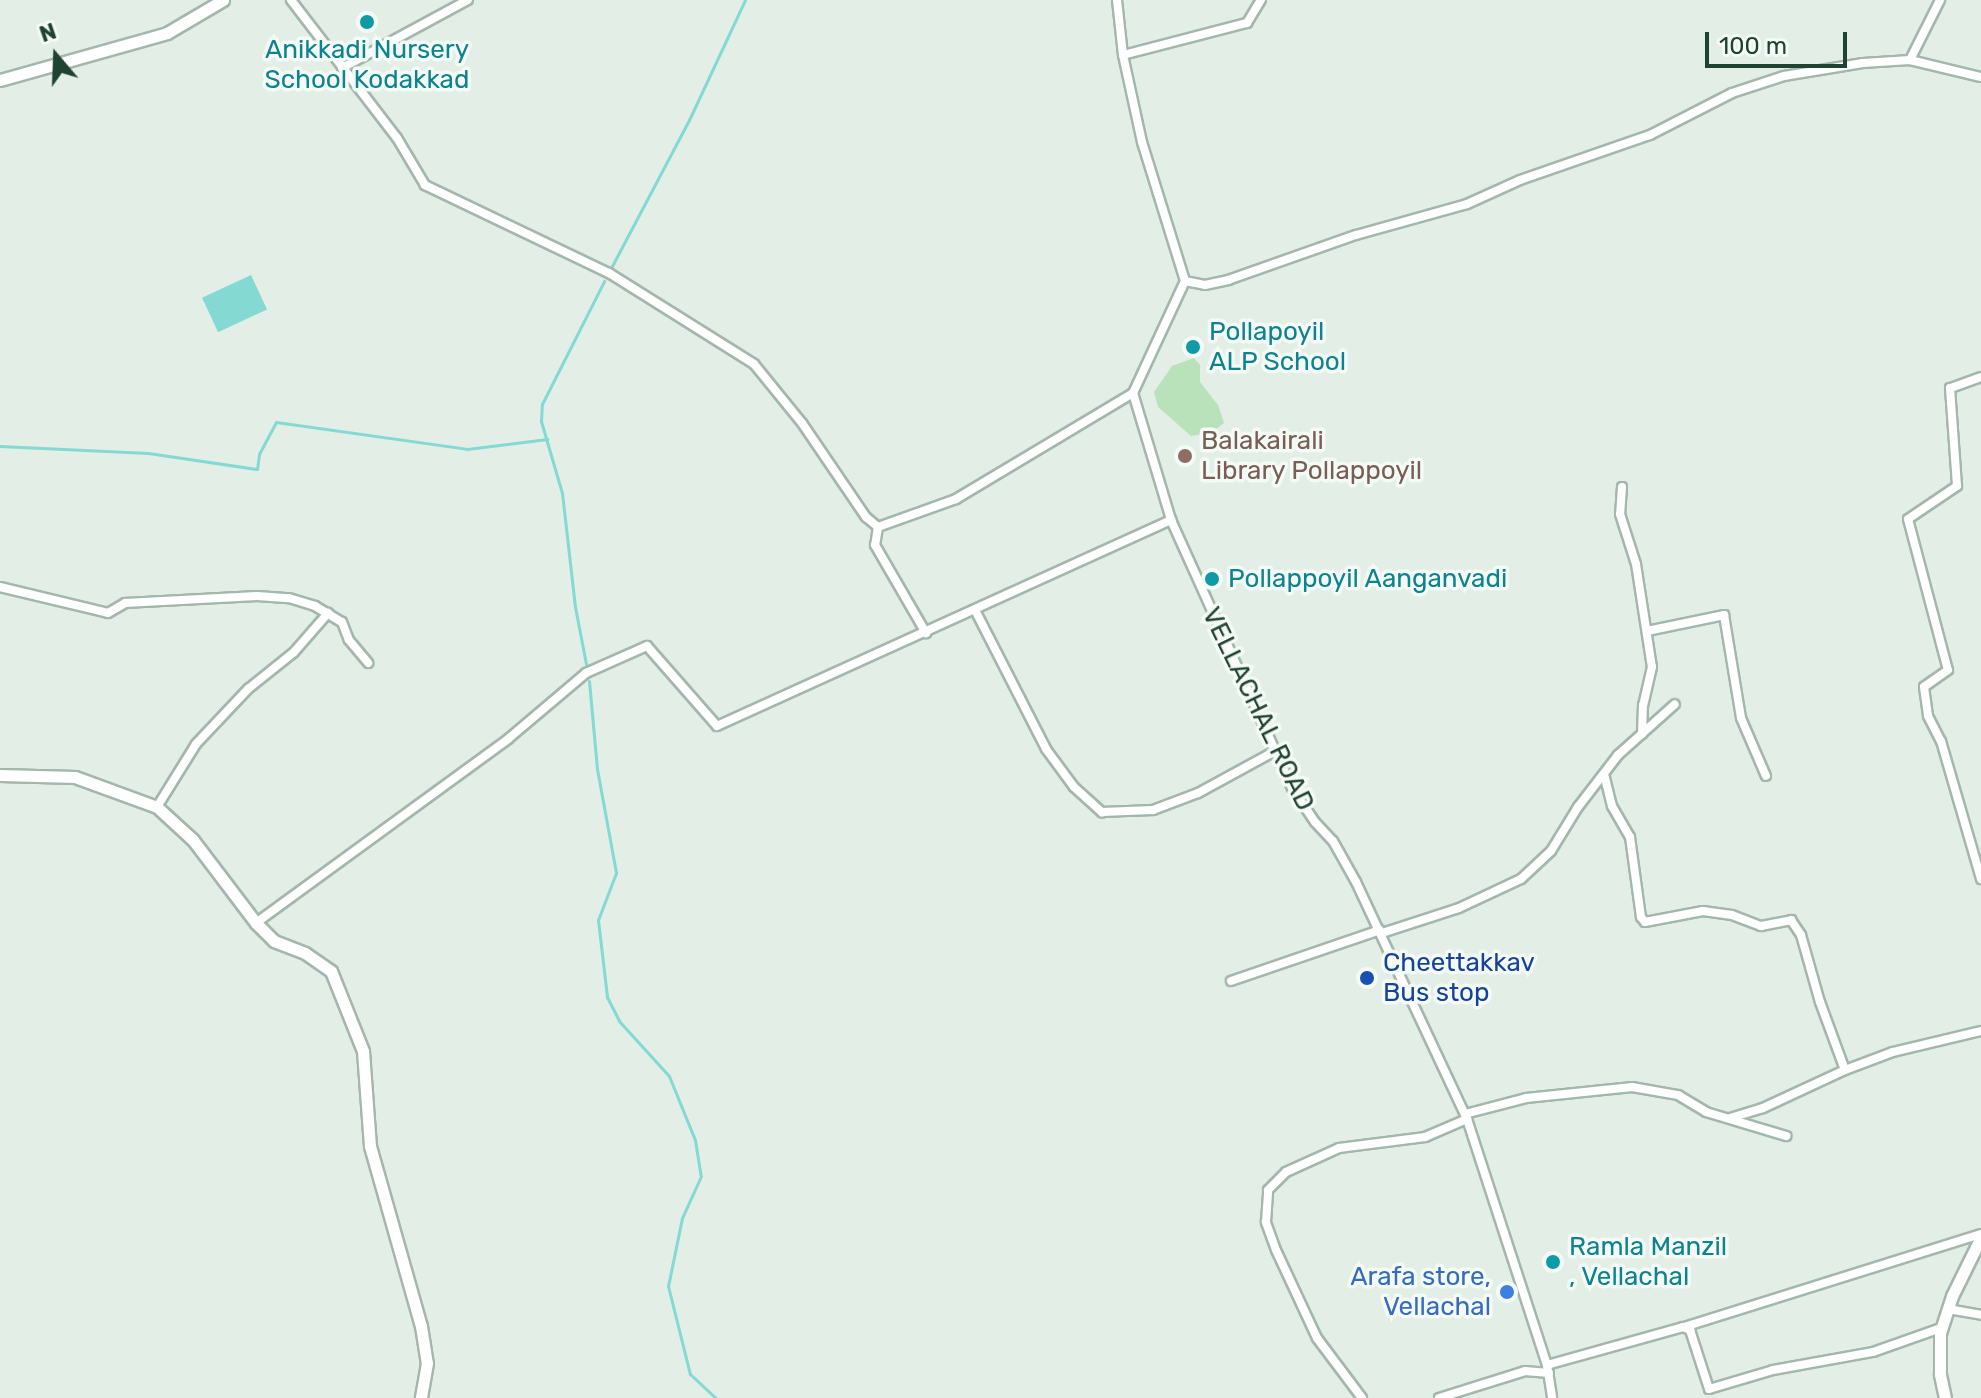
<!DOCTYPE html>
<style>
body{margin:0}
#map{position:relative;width:1981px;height:1398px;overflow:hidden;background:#e2eee6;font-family:Rubik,sans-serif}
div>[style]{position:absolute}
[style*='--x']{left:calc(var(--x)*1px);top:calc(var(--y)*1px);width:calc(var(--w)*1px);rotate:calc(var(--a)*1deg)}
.green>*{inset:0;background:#b9e2ba}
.water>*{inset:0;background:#84d9d3;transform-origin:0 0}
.stream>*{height:3px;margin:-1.5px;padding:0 1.5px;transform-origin:1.5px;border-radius:1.5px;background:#84d9d3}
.roads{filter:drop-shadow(2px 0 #a4b7ac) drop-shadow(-2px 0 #a4b7ac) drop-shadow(0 2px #a4b7ac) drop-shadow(0 -2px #a4b7ac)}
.street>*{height:8px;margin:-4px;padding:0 4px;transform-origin:4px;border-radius:4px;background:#fff}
.secondary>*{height:11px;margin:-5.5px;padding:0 5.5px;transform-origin:5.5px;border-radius:5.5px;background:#fff}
.dots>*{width:22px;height:22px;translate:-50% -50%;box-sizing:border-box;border:4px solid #f4faf5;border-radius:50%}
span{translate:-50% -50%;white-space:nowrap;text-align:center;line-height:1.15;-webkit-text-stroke:7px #f4faf5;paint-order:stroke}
.culture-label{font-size:26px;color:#0d838f}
.left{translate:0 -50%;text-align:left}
.education-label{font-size:26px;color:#785e54}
.street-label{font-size:26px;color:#204231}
.transit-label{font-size:26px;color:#164399}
.shop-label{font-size:26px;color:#366cbe}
.right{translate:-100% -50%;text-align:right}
.north{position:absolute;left:16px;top:16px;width:80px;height:80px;-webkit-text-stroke:6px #f4faf5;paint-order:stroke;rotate:341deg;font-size:22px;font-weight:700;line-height:32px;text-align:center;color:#204231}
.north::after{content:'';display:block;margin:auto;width:28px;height:36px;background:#204231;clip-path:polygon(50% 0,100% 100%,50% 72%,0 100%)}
.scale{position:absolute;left:1705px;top:32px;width:142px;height:36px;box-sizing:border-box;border:4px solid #204231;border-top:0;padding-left:10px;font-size:24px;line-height:28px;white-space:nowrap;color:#204231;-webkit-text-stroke:6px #f4faf5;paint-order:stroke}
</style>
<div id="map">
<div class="green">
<i style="clip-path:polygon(1194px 358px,1200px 365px,1200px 382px,1218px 405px,1224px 423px,1211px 433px,1191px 436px,1158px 407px,1154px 392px,1172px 366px)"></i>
</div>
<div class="water">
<i style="left:251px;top:275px;width:38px;height:54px;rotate:65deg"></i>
</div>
<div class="stream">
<i style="--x:612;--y:266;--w:165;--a:-62.2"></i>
<i style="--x:689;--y:120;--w:132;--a:-65"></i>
<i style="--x:0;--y:446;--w:148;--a:2.7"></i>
<i style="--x:148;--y:453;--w:110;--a:8.4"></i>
<i style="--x:257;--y:469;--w:15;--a:-82"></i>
<i style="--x:259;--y:454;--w:36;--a:-62"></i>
<i style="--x:276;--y:422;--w:193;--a:8"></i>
<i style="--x:467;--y:449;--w:81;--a:-7.1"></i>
<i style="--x:586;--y:664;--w:58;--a:-100.9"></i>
<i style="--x:575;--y:607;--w:115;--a:-96.5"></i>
<i style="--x:562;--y:493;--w:75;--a:-106.3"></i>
<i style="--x:541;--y:421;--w:17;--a:-87"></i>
<i style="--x:542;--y:404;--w:138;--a:-63.2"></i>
<i style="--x:589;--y:681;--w:88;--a:84.8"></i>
<i style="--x:597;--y:769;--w:106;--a:79.6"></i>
<i style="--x:616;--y:873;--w:50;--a:111"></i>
<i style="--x:598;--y:920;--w:78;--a:83.3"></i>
<i style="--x:607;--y:997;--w:27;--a:63"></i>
<i style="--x:619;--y:1021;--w:74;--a:47.7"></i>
<i style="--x:669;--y:1076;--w:69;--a:67.9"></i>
<i style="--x:695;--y:1140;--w:36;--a:81"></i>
<i style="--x:701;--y:1176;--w:46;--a:114.3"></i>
<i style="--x:682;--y:1218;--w:69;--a:101.6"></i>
<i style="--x:668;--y:1286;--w:91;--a:76"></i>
<i style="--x:690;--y:1374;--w:35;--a:43"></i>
</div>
<div class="roads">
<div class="street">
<i style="--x:291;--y:0;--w:174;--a:52.5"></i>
<i style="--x:397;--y:138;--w:55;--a:59.2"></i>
<i style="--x:425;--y:185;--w:204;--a:25.6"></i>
<i style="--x:609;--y:273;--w:171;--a:32.1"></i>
<i style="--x:754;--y:364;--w:76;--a:50.9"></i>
<i style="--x:802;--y:423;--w:114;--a:55.8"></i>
<i style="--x:866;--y:517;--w:16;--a:40"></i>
<i style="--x:878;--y:527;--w:83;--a:-19.7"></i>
<i style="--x:956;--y:499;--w:206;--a:-30.9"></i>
<i style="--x:1117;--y:0;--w:55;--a:83.8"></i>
<i style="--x:1123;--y:55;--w:89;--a:77.7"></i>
<i style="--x:1142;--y:142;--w:145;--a:72.8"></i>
<i style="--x:1185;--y:281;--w:123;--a:114.9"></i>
<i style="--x:1133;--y:393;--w:133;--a:73.3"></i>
<i style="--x:1171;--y:520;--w:294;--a:65.7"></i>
<i style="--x:1292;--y:788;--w:41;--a:55.9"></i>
<i style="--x:1315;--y:822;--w:26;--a:47"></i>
<i style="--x:1333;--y:841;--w:47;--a:60.7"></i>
<i style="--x:1356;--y:882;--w:262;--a:64.9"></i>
<i style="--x:1467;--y:1119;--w:259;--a:72"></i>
<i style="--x:1547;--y:1365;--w:33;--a:81"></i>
<i style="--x:1123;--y:55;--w:128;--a:-14.5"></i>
<i style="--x:1247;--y:23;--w:27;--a:-59"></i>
<i style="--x:1910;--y:60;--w:67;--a:-63.4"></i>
<i style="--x:342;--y:68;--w:143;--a:-28.4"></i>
<i style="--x:1185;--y:281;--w:20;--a:11"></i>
<i style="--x:1205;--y:285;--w:24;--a:-12"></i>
<i style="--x:1228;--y:280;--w:136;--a:-19.4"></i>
<i style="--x:1356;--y:235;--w:115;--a:-15.6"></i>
<i style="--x:1467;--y:204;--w:58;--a:-24.4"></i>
<i style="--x:1520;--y:180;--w:138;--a:-19.1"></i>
<i style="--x:1650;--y:135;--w:92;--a:-27.1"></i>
<i style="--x:1732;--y:93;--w:55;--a:-18.1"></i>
<i style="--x:1784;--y:76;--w:80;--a:-9.3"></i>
<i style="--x:1863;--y:63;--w:47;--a:-3.7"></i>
<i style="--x:1910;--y:60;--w:73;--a:13.5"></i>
<i style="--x:1981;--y:377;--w:33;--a:160"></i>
<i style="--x:1950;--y:388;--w:98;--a:85.9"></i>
<i style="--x:1957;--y:486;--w:59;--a:146"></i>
<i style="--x:1908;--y:519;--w:156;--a:75.2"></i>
<i style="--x:1948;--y:670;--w:29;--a:145"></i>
<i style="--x:1924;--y:687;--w:29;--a:82"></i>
<i style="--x:1928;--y:716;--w:28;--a:63"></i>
<i style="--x:1941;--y:741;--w:144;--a:73.8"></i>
<i style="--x:1622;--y:487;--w:27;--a:94"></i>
<i style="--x:1620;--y:514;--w:52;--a:72.3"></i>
<i style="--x:1636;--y:564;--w:104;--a:81.2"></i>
<i style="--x:1652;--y:667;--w:39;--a:103"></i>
<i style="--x:1643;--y:705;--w:29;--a:92"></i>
<i style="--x:878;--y:527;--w:18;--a:99"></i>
<i style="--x:875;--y:545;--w:102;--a:59.9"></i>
<i style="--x:0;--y:587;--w:111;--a:13.5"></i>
<i style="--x:108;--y:613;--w:20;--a:-30"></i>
<i style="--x:125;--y:603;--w:132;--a:-3"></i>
<i style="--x:257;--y:596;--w:32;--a:4"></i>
<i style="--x:289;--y:598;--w:27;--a:17"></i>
<i style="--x:315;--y:606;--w:31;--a:31"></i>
<i style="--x:342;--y:622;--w:19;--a:69"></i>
<i style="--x:349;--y:640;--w:30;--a:50"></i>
<i style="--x:975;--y:610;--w:156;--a:62.9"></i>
<i style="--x:1046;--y:749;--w:47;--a:53.6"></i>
<i style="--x:1074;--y:787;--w:38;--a:42"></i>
<i style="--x:1102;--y:812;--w:51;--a:-2.2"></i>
<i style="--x:1153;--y:810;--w:48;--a:-20.7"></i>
<i style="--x:1198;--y:793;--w:88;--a:-28.6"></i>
<i style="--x:1647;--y:631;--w:79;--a:-11.7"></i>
<i style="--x:1724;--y:615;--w:104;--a:80.6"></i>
<i style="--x:1741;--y:718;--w:63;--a:66.7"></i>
<i style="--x:1604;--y:774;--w:33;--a:76"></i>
<i style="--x:1612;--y:806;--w:36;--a:60"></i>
<i style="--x:1630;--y:837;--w:81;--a:82.2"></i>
<i style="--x:1641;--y:917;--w:6;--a:51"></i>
<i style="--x:1645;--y:922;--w:59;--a:-10.7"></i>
<i style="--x:1703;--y:911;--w:29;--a:8"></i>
<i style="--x:1732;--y:915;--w:31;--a:21"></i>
<i style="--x:1761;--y:926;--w:31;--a:-11"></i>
<i style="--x:1791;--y:920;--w:18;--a:56"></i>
<i style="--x:1801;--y:935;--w:70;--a:74.2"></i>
<i style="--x:1820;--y:1002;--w:72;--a:69.8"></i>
<i style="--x:157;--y:807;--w:74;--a:-58.2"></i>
<i style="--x:196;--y:744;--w:76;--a:-46.6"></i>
<i style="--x:248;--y:689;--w:59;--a:-38.8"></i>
<i style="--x:294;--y:652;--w:52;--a:-48.9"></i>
<i style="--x:256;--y:923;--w:312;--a:-36.1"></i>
<i style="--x:508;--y:739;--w:102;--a:-40.2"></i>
<i style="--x:586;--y:673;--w:67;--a:-23.9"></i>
<i style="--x:647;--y:646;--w:106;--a:48.8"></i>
<i style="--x:717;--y:726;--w:499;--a:-24.4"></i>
<i style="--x:1382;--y:933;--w:81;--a:-18"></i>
<i style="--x:1459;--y:908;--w:68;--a:-25.1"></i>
<i style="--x:1521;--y:879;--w:41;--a:-43"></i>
<i style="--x:1551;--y:851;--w:52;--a:-58.5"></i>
<i style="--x:1578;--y:807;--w:66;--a:-52.4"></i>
<i style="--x:1618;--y:755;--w:76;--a:-41.8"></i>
<i style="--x:1231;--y:981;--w:157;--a:-18.9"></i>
<i style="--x:1465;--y:1114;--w:63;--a:-14.7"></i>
<i style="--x:1526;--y:1098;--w:107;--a:-5.9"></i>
<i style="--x:1632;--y:1087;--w:47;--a:9.9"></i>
<i style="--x:1678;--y:1095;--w:33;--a:31"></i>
<i style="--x:1706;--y:1112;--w:84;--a:16.7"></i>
<i style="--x:1730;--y:1118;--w:34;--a:-17"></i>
<i style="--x:1763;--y:1108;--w:90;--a:-24.9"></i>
<i style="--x:1845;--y:1070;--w:51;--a:-20.6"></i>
<i style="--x:1893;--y:1052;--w:90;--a:-13.4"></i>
<i style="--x:1948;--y:1309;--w:34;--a:10"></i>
<i style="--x:1684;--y:1327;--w:311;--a:-17.4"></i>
<i style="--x:1547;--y:1365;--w:141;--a:-15.6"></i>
<i style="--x:1683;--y:1327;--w:8;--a:23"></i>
<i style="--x:1690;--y:1330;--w:62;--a:72.1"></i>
<i style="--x:1709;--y:1389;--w:67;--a:-16.5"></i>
<i style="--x:1773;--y:1370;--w:102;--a:-10.2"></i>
<i style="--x:1873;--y:1352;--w:72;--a:-19.4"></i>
<i style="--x:1362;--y:1398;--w:75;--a:-126.9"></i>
<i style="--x:1317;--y:1338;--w:97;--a:-115"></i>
<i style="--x:1276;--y:1250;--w:30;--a:-110"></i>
<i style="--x:1266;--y:1222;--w:32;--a:-86"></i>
<i style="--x:1268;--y:1190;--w:25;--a:-45"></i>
<i style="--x:1286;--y:1172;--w:58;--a:-24.4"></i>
<i style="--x:1339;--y:1148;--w:87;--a:-7.3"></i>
<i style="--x:1425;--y:1137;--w:46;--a:-23.2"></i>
<i style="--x:1439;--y:1398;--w:90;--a:-17.4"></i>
<i style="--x:1525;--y:1371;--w:24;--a:5"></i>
</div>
<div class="secondary">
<i style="--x:0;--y:80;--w:173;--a:-15.7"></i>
<i style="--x:167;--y:33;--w:65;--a:-30.5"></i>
<i style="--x:0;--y:775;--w:75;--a:1.5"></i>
<i style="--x:75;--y:777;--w:87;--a:20.1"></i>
<i style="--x:157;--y:807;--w:49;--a:42.5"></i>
<i style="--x:193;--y:840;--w:104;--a:52.8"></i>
<i style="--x:256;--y:923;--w:25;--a:45"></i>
<i style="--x:274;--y:941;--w:33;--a:21"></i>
<i style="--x:305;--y:953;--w:32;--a:35"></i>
<i style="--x:331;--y:971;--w:86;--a:68.2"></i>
<i style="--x:363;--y:1051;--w:95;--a:85.8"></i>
<i style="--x:370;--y:1146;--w:187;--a:74.2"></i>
<i style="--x:421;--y:1326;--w:37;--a:81"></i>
<i style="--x:427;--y:1363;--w:36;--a:100"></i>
<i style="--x:1945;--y:1398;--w:25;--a:-102"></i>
<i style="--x:1940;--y:1374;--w:41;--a:-90"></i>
<i style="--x:1940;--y:1333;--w:39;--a:-72"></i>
<i style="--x:1952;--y:1296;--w:66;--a:-63.8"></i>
</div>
</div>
<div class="dots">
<i style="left:367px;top:22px;background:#0f9aa8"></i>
<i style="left:1193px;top:347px;background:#0f9aa8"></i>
<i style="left:1185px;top:456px;background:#8d6e63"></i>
<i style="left:1212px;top:579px;background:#0f9aa8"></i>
<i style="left:1367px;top:978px;background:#1a4fb4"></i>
<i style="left:1553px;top:1262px;background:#0f9aa8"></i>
<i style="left:1507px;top:1292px;background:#3f7fe0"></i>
</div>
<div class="culture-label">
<span style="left:367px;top:65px">Anikkadi Nursery<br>School Kodakkad</span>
<span class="left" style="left:1209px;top:347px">Pollapoyil<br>ALP School</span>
<span class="left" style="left:1228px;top:579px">Pollappoyil Aanganvadi</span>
<span class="left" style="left:1569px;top:1262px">Ramla Manzil<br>, Vellachal</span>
</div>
<div class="education-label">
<span class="left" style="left:1201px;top:456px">Balakairali<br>Library Pollappoyil</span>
</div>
<div class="street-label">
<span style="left:1258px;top:709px;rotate:64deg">VELLACHAL ROAD</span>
</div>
<div class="transit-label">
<span class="left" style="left:1383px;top:978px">Cheettakkav<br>Bus stop</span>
</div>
<div class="shop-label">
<span class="right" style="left:1491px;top:1292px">Arafa store,<br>Vellachal</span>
</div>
<div class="north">N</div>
<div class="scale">100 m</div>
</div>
